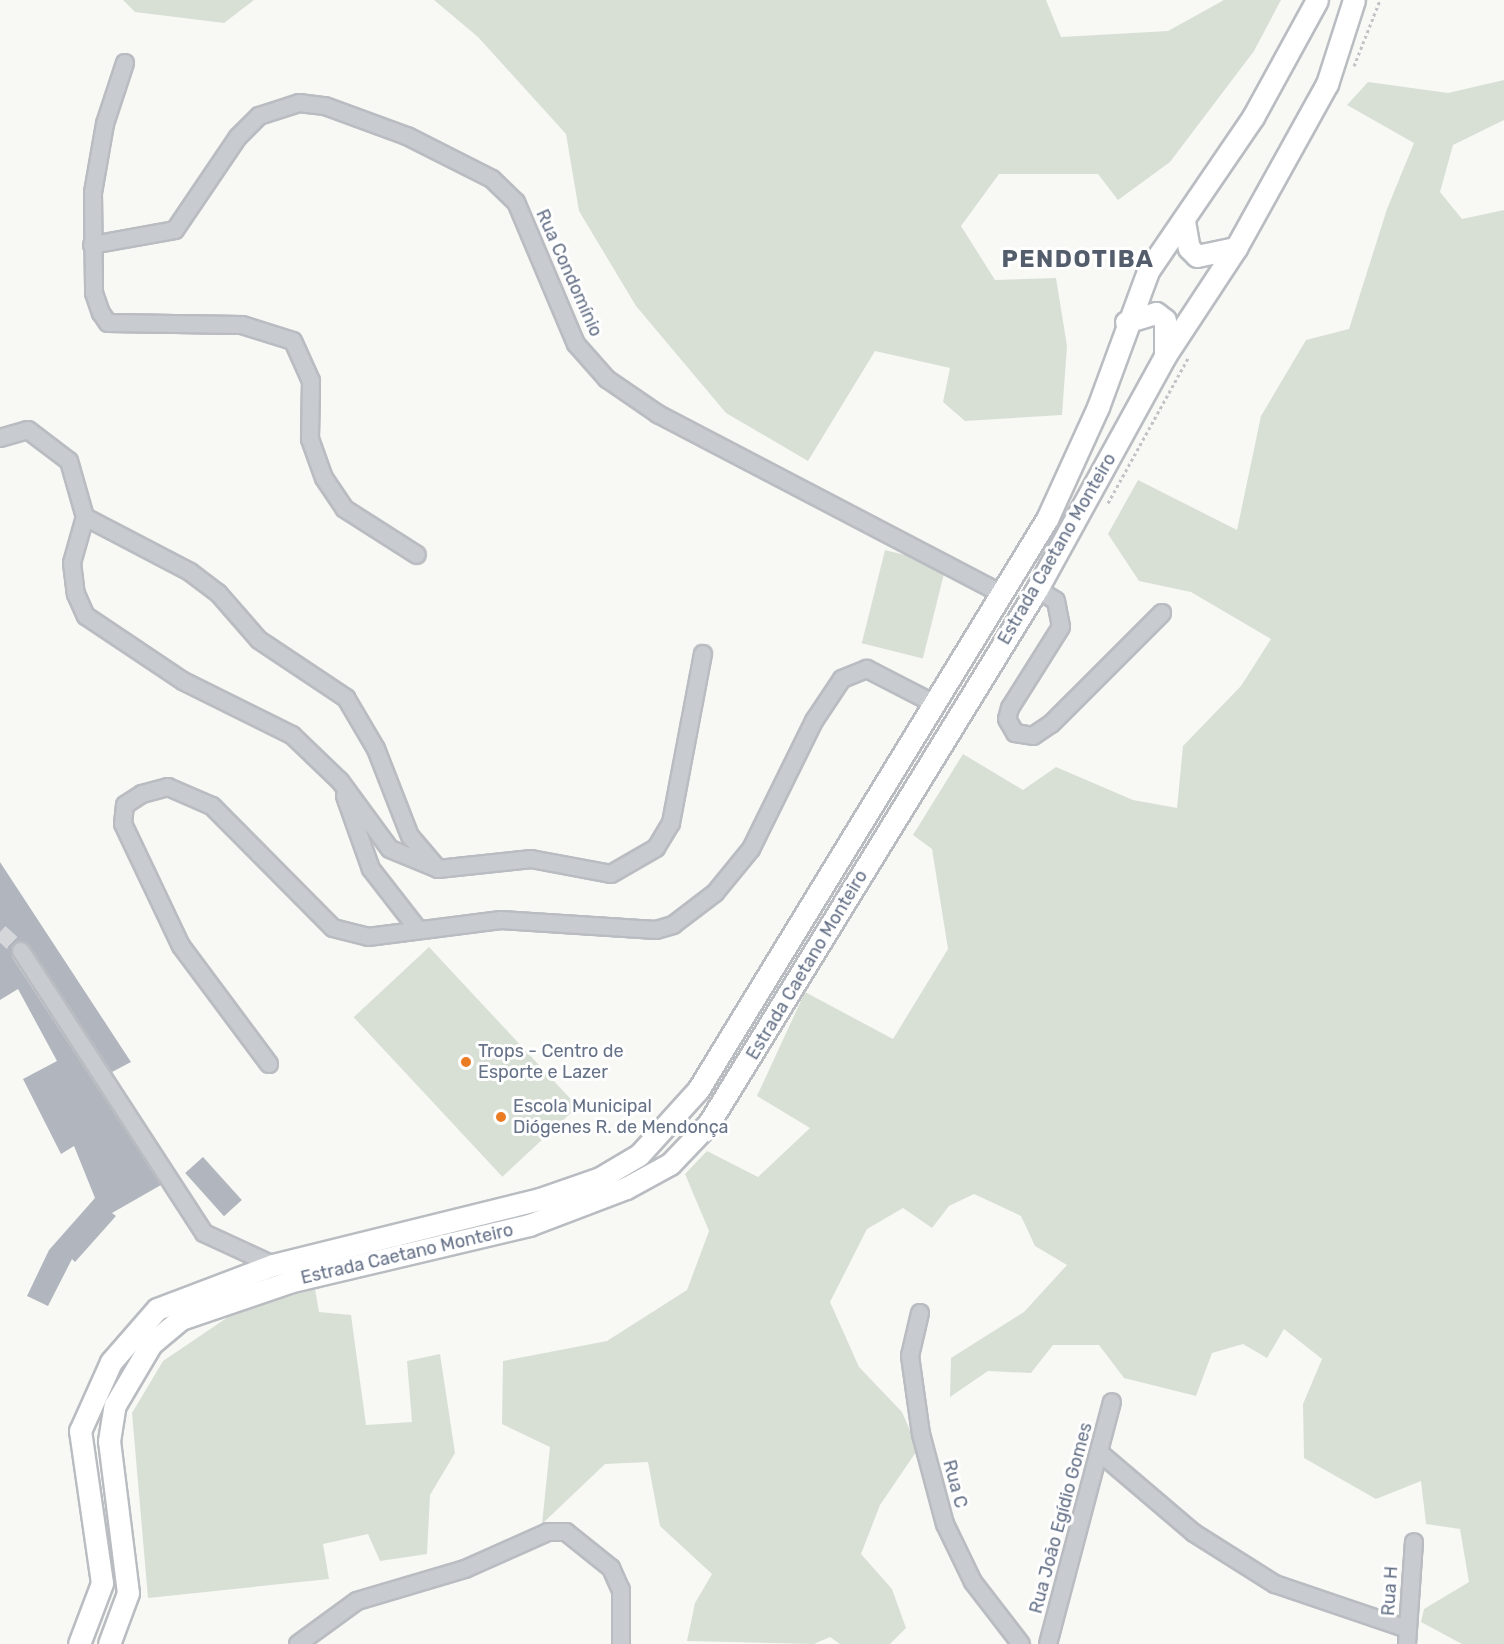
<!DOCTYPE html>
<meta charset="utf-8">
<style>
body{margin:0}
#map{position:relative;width:1504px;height:1644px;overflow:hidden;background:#f8f8f5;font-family:Rubik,sans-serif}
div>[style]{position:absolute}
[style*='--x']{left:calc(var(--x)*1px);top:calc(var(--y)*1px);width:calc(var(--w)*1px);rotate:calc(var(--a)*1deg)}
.green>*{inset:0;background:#d8e0d6;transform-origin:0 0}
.building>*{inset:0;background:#b1b6be;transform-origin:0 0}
.minor-tunnel>*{height:16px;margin-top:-8px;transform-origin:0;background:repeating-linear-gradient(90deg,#d4d6da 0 16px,transparent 0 24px)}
.path>*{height:3px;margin-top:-1.5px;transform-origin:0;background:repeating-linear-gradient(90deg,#c2c3c6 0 3px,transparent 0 6px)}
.roads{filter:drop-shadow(2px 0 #b9bcc1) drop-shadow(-2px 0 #b9bcc1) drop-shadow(0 2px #b9bcc1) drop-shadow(0 -2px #b9bcc1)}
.minor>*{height:16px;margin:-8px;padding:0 8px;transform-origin:8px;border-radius:8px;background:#c8cbcf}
.major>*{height:21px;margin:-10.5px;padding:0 10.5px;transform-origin:10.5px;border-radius:10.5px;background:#fff}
.dots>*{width:16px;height:16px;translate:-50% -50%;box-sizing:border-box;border:3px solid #fff;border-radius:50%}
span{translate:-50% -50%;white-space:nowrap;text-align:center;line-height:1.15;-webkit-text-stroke:6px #fff;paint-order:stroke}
.street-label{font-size:18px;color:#667288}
.poi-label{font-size:18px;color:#667288}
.left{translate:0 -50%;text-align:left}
.district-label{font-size:24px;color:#545d6c;font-weight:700;letter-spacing:1.5px}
</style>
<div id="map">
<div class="green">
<i style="clip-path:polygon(123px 0,254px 0,224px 23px,135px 12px)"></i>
<i style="clip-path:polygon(434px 0,1046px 0,1061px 37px,1168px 31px,1224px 0,1281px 0,1254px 51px,1170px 162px,1118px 200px,1098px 174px,999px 174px,961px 226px,995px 280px,1056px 278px,1067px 346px,1062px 415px,965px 421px,943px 402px,950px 368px,875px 351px,808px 461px,726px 413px,636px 306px,579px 211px,566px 134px,478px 37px)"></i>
<i style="clip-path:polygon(1504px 80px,1504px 120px,1453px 145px,1440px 192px,1462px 219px,1504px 210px,1504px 1644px,1462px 1644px,1421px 1622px,1424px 1609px,1469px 1582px,1460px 1529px,1426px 1524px,1421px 1481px,1376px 1499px,1304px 1458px,1303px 1404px,1322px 1359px,1284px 1329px,1267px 1358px,1243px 1344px,1212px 1353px,1196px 1396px,1124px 1378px,1099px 1345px,1053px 1345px,1031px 1373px,988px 1371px,950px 1397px,951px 1358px,1024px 1312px,1067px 1265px,1035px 1246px,1021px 1216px,974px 1194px,949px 1206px,932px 1228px,903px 1208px,867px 1229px,830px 1302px,859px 1367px,902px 1412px,918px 1449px,880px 1505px,861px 1554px,892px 1589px,906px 1628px,890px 1644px,840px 1644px,830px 1637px,814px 1644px,687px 1641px,695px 1603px,712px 1574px,660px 1526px,648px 1462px,605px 1464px,542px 1524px,550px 1447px,502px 1424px,503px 1361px,607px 1341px,687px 1290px,709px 1231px,685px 1174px,707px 1151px,758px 1177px,810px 1128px,757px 1096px,805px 992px,893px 1039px,948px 949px,932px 849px,913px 835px,963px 754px,1023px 790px,1056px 767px,1133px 800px,1177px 808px,1183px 746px,1241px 686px,1271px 639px,1191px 592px,1139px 581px,1108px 534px,1138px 480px,1237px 530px,1261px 416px,1306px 340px,1349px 329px,1387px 209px,1414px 143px,1347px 105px,1368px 82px,1448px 93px)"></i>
<i style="left:885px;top:550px;width:63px;height:96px;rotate:14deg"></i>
<i style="left:429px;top:947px;width:218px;height:103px;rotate:47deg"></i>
<i style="clip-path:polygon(315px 1289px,319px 1312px,351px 1315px,366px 1425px,412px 1422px,407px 1361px,440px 1354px,455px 1453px,430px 1495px,427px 1554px,380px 1561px,368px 1534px,323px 1544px,329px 1579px,148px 1598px,132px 1413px,163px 1361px,237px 1311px)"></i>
</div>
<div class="building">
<i style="clip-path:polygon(0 862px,131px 1062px,112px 1072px,29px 945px,15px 943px,12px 957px,161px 1185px,112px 1213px,116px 1216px,75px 1262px,72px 1259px,48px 1306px,27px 1296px,49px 1250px,95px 1198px,74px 1146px,61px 1154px,23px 1079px,57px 1061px,18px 989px,0 1000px)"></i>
<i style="left:203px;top:1157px;width:58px;height:24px;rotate:48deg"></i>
</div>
<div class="minor-tunnel">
<i style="--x:0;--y:932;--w:28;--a:42"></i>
</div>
<div class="path">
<i style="--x:1354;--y:66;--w:71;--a:-68.5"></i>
<i style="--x:1108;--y:503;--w:166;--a:-61.1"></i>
</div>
<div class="roads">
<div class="minor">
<i style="--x:125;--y:63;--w:64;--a:108.2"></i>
<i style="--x:105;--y:124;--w:70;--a:99.9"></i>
<i style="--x:93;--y:193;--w:100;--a:89.4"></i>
<i style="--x:94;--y:293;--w:21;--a:71"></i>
<i style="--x:101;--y:313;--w:12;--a:55"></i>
<i style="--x:108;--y:323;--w:134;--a:0.9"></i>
<i style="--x:242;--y:325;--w:53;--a:17.4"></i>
<i style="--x:293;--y:341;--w:44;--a:65.8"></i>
<i style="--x:311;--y:381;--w:58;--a:91"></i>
<i style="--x:310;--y:439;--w:41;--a:70.3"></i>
<i style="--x:324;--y:478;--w:37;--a:56"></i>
<i style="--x:345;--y:509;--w:85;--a:32.6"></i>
<i style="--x:92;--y:245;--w:84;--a:-10.2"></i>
<i style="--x:175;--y:230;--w:112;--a:-55.9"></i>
<i style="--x:238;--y:137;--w:30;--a:-45"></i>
<i style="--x:259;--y:116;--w:42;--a:-18"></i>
<i style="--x:299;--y:103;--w:26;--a:7"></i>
<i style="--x:325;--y:106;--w:87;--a:20.1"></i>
<i style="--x:407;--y:136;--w:95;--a:26.8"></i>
<i style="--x:492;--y:179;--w:33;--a:44"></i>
<i style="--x:516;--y:202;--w:154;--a:67.1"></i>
<i style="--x:576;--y:344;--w:47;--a:48.5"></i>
<i style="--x:607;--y:379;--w:62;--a:34.5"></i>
<i style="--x:658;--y:414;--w:386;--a:27.6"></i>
<i style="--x:0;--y:438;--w:29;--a:-16"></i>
<i style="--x:28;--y:430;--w:51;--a:37.1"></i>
<i style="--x:69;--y:461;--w:58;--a:74.1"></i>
<i style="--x:85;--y:517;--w:48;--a:105.8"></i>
<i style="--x:72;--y:563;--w:31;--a:83"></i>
<i style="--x:76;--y:594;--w:24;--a:66"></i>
<i style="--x:86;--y:616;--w:117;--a:33.8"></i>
<i style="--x:183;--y:681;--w:122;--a:26.4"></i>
<i style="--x:292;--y:735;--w:66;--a:43.8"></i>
<i style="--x:340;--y:781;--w:84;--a:53.7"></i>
<i style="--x:390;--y:849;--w:52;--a:22.6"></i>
<i style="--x:438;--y:869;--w:94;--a:-6.1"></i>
<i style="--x:531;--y:859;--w:81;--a:10.6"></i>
<i style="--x:611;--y:874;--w:52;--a:-30"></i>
<i style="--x:656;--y:848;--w:29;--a:-59"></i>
<i style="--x:671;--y:823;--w:172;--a:-79.3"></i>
<i style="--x:85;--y:517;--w:119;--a:27.6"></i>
<i style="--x:190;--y:572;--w:35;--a:37"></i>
<i style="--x:218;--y:593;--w:62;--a:48.9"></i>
<i style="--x:259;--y:640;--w:105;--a:33.7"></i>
<i style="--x:346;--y:698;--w:59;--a:59.5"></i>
<i style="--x:376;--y:749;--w:93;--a:68.7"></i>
<i style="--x:410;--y:836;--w:43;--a:49.7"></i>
<i style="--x:1037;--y:589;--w:22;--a:32"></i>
<i style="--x:1056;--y:601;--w:26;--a:79"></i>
<i style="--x:1061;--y:627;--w:96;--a:122.2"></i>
<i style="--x:1010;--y:708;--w:11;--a:105"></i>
<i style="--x:1007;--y:719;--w:16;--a:60"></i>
<i style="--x:1015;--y:733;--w:18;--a:9"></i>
<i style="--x:1033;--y:736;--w:22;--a:-34"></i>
<i style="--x:1051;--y:724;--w:157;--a:-45"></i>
<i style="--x:345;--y:796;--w:77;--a:70.4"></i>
<i style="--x:371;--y:869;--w:75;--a:52.1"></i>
<i style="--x:21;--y:951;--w:336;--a:57"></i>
<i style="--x:204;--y:1233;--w:76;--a:24.9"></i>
<i style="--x:269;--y:1064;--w:147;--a:-126.7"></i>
<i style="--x:181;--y:946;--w:135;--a:-115.4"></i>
<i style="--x:123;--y:824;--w:19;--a:-84"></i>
<i style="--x:125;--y:805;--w:20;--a:-33"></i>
<i style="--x:142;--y:794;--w:27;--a:-15"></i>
<i style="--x:168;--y:787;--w:48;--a:23.4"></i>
<i style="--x:212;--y:806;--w:172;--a:45.2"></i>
<i style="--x:333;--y:928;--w:36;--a:14"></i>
<i style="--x:368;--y:937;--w:134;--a:-7.3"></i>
<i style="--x:501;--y:920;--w:155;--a:3.7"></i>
<i style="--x:656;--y:930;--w:18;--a:-16"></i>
<i style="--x:673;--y:925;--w:53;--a:-37.3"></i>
<i style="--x:715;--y:893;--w:57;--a:-50.7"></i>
<i style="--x:751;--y:849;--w:143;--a:-63.8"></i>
<i style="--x:814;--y:721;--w:50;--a:-56.3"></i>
<i style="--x:842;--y:679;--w:27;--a:-22"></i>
<i style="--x:867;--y:669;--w:72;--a:27.3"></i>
<i style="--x:920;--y:1313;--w:44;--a:103.1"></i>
<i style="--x:910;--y:1356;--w:79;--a:82"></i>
<i style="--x:921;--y:1434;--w:93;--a:75.1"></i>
<i style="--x:945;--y:1524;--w:64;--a:64.2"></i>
<i style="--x:973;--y:1582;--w:78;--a:52.3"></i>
<i style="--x:1100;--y:1453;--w:123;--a:40.4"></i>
<i style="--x:1194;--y:1533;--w:96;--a:32.2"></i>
<i style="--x:1275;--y:1584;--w:139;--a:18.8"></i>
<i style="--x:298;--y:1644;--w:73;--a:-36.1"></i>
<i style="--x:357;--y:1601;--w:113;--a:-16.5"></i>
<i style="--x:465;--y:1569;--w:91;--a:-24"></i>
<i style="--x:548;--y:1532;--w:18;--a:0"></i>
<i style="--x:566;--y:1532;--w:58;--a:38.7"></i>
<i style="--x:611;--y:1568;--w:24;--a:66"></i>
<i style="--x:621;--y:1590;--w:54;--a:90"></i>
<i style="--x:1048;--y:1644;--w:250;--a:-75.2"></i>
<i style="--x:1407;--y:1644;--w:102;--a:-86.1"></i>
</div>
<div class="major">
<i style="--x:1184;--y:221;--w:27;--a:80"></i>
<i style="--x:1189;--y:248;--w:11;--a:45"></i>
<i style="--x:1197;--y:256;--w:40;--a:-12"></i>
<i style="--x:1126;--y:322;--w:31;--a:-17"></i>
<i style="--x:1156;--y:313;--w:11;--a:38"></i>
<i style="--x:1165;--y:320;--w:35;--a:90"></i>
<i style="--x:79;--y:1644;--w:65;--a:-69.3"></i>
<i style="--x:102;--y:1583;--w:154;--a:-98.2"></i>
<i style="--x:80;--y:1431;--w:76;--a:-65.8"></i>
<i style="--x:111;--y:1362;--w:70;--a:-49"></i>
<i style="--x:157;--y:1309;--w:124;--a:-20.8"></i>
<i style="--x:273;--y:1265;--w:275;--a:-13.9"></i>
<i style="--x:540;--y:1199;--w:64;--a:-19.3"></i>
<i style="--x:600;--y:1178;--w:45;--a:-30.5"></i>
<i style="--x:639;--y:1155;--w:88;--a:-47.8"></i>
<i style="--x:698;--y:1090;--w:669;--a:-58.57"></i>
<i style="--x:1047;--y:519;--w:123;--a:-65.5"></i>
<i style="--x:1098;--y:407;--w:145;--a:-69.8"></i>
<i style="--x:1148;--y:271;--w:186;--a:-55.7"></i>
<i style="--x:1253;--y:117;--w:133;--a:-61.3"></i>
<i style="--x:109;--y:1644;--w:54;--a:-69.6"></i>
<i style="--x:128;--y:1593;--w:153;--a:-97.1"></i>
<i style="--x:109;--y:1441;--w:36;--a:-81"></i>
<i style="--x:115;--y:1405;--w:71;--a:-59.5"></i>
<i style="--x:151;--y:1344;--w:39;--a:-40"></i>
<i style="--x:181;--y:1319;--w:117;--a:-18.9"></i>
<i style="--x:292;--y:1281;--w:244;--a:-13.3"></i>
<i style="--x:529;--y:1225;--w:104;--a:-20.9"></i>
<i style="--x:626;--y:1188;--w:50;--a:-28.6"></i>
<i style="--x:670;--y:1164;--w:57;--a:-46.4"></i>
<i style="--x:709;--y:1123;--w:627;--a:-58.44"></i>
<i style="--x:1037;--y:589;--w:266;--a:-61.2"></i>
<i style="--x:1165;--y:356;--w:129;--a:-56.7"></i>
<i style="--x:1236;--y:248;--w:188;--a:-61"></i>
<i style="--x:1327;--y:84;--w:88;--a:-72.2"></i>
</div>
</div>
<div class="dots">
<i style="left:466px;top:1062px;background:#ea7c24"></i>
<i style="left:501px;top:1117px;background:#ea7c24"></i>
</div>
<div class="street-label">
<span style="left:569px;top:273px;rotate:66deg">Rua Condomínio</span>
<span style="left:1057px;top:549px;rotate:-60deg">Estrada Caetano Monteiro</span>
<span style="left:807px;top:965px;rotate:-59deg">Estrada Caetano Monteiro</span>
<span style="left:407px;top:1254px;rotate:-13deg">Estrada Caetano Monteiro</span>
<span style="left:955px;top:1484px;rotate:75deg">Rua C</span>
<span style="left:1061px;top:1518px;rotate:-75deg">Rua João Egídio Gomes</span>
<span style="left:1390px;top:1591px;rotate:-86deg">Rua H</span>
</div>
<div class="poi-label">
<span class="left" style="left:478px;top:1062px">Trops - Centro de<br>Esporte e Lazer</span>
<span class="left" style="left:513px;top:1117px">Escola Municipal<br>Diógenes R. de Mendonça</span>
</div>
<div class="district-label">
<span style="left:1078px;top:260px">PENDOTIBA</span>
</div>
</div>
